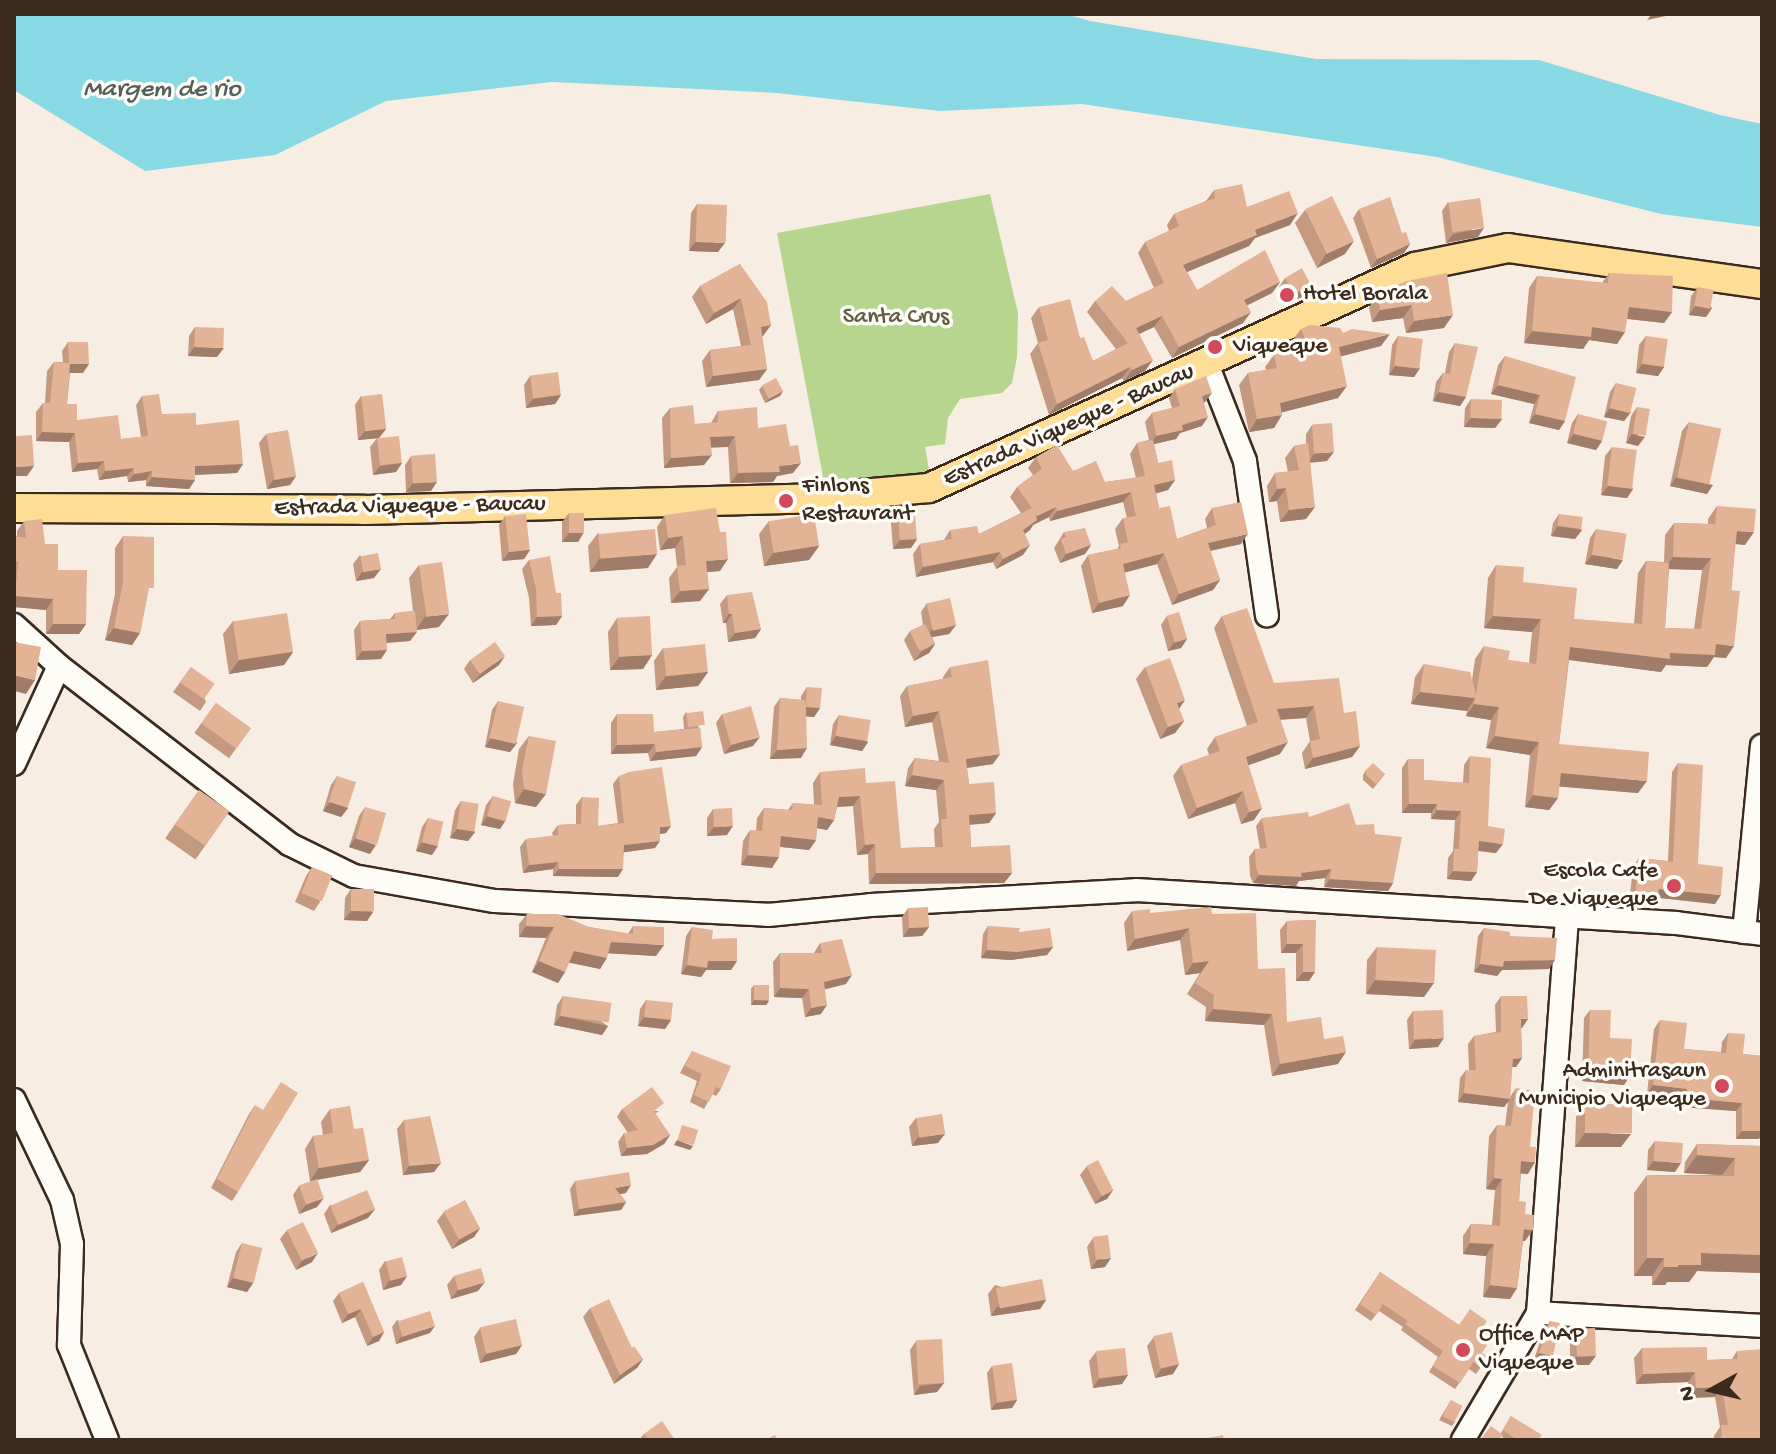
<!DOCTYPE html>
<style>
body{margin:0}
#map{position:relative;width:1776px;height:1454px;overflow:hidden;background:#f8ede3;font-family:"Gochi Hand",sans-serif}
div>[style]{position:absolute}
[style*='--x']{left:calc(var(--x)*1px);top:calc(var(--y)*1px);width:calc(var(--w)*1px);rotate:calc(var(--a)*1deg)}
.green>*{inset:0;background:#b6d58e}
.water>*{inset:0;background:#89d9e5}
.roads{filter:drop-shadow(2px 0 #3b2a1e) drop-shadow(-2px 0 #3b2a1e) drop-shadow(0 2px #3b2a1e) drop-shadow(0 -2px #3b2a1e)}
.minor>*{height:22px;margin:-11px;padding:0 11px;transform-origin:11px;border-radius:11px;background:#fdfcf7}
.major>*{height:28px;margin:-14px;padding:0 14px;transform-origin:14px;border-radius:14px;background:#fedd96}
.wall>*{inset:0;background:#c39a80;transform-origin:0 0}
.shaded-wall>*{inset:0;background:#9f7d68}
.building>*{inset:0;background:#e3b395;transform-origin:0 0}
.dots>*{width:22px;height:22px;translate:-50% -50%;box-sizing:border-box;border:4px solid #fdfcf7;border-radius:50%}
span{translate:-50% -50%;white-space:nowrap;text-align:center;line-height:1.15;-webkit-text-stroke:7px #fdfcf7;paint-order:stroke}
.poi-label{font-size:24px;color:#3b2a1e}
.left{translate:0 -50%;text-align:left}
.right{translate:-100% -50%;text-align:right}
.park-label{font-size:24px;color:#605d40}
.street-label{font-size:24px;color:#3b2a1e}
.water-label{font-size:26px;color:#525f5a;font-style:italic}
.frame{position:absolute;inset:0;border:16px solid #3b2a1e;pointer-events:none}
.north{position:absolute;left:1672px;top:1350px;width:80px;height:80px;-webkit-text-stroke:6px #fdfcf7;paint-order:stroke;rotate:262deg;font-size:22px;font-weight:700;line-height:32px;text-align:center;color:#3b2a1e}
.north::after{content:'';display:block;margin:auto;width:28px;height:36px;background:#3b2a1e;clip-path:polygon(50% 0,100% 100%,50% 72%,0 100%)}
</style>
<div id="map">
<div class="green">
<i style="clip-path:polygon(990px 194px,1018px 313px,1017px 357px,1012px 383px,1002px 393px,960px 399px,948px 418px,945px 444px,925px 447px,930px 476px,825px 487px,777px 233px)"></i>
</div>
<div class="water">
<i style="clip-path:polygon(14px 14px,1066px 14px,1090px 21px,1316px 59px,1539px 60px,1720px 115px,1762px 124px,1762px 227px,1661px 214px,1437px 157px,1082px 104px,940px 111px,777px 93px,552px 82px,386px 101px,275px 155px,145px 171px,14px 90px)"></i>
</div>
<div class="roads">
<div class="minor">
<i style="--x:1207;--y:364;--w:104;--a:68.6"></i>
<i style="--x:1245;--y:461;--w:156;--a:81.9"></i>
<i style="--x:14;--y:625;--w:61;--a:42.3"></i>
<i style="--x:59;--y:666;--w:291;--a:37.7"></i>
<i style="--x:289;--y:844;--w:72;--a:26.2"></i>
<i style="--x:354;--y:876;--w:143;--a:10.1"></i>
<i style="--x:495;--y:901;--w:273;--a:2.9"></i>
<i style="--x:768;--y:915;--w:103;--a:-5.5"></i>
<i style="--x:871;--y:905;--w:265;--a:-3.2"></i>
<i style="--x:1136;--y:890;--w:541;--a:3.5"></i>
<i style="--x:1676;--y:923;--w:87;--a:7.3"></i>
<i style="--x:14;--y:764;--w:108;--a:-65.3"></i>
<i style="--x:1744;--y:932;--w:187;--a:-84.5"></i>
<i style="--x:14;--y:1100;--w:111;--a:64.4"></i>
<i style="--x:62;--y:1200;--w:45;--a:77.2"></i>
<i style="--x:72;--y:1244;--w:101;--a:91.7"></i>
<i style="--x:69;--y:1345;--w:102;--a:68.2"></i>
<i style="--x:1538;--y:1313;--w:224;--a:3.3"></i>
<i style="--x:1463;--y:1440;--w:147;--a:-59.4"></i>
<i style="--x:1538;--y:1313;--w:396;--a:-85.8"></i>
</div>
<div class="major">
<i style="--x:14;--y:508;--w:350;--a:0.3"></i>
<i style="--x:364;--y:510;--w:452;--a:-1.5"></i>
<i style="--x:816;--y:498;--w:113;--a:-5.1"></i>
<i style="--x:929;--y:488;--w:534;--a:-24.45"></i>
<i style="--x:1415;--y:267;--w:95;--a:-11.5"></i>
<i style="--x:1508;--y:248;--w:257;--a:8.1"></i>
</div>
</div>
<div class="wall">
<i style="clip-path:polygon(1214px 190px,1247px 207px,1290px 225px,1255px 238px,1249px 246px,1187px 272px,1197px 290px,1280px 282px,1272px 293px,1247px 305px,1243px 323px,1172px 358px,1154px 327px,1139px 334px,1145px 371px,1124px 381px,1122px 378px,1049px 415px,1030px 354px,1038px 343px,1031px 318px,1039px 307px,1080px 338px,1093px 361px,1116px 349px,1087px 312px,1095px 301px,1126px 301px,1154px 288px,1138px 253px,1145px 242px,1169px 231px,1167px 225px,1174px 214px,1206px 201px)"></i>
<i style="clip-path:polygon(1448px 202px,1478px 237px,1446px 243px,1442px 211px)"></i>
<i style="clip-path:polygon(697px 204px,718px 252px,689px 251px,691px 213px)"></i>
<i style="clip-path:polygon(1359px 209px,1402px 233px,1410px 244px,1404px 253px,1371px 268px,1353px 218px)"></i>
<i style="clip-path:polygon(1305px 210px,1345px 254px,1317px 268px,1295px 223px)"></i>
<i style="clip-path:polygon(740px 264px,771px 325px,762px 336px,767px 369px,759px 380px,706px 387px,702px 361px,710px 350px,741px 346px,733px 309px,706px 324px,692px 297px,700px 286px)"></i>
<i style="clip-path:polygon(1609px 273px,1672px 312px,1664px 323px,1627px 319px,1617px 344px,1589px 340px,1583px 349px,1524px 343px,1529px 288px,1537px 276px,1602px 283px)"></i>
<i style="clip-path:polygon(1285px 278px,1306px 296px,1287px 302px,1279px 287px)"></i>
<i style="clip-path:polygon(1407px 281px,1444px 328px,1406px 333px,1403px 318px,1372px 322px,1369px 307px,1378px 294px)"></i>
<i style="clip-path:polygon(1698px 287px,1712px 308px,1706px 317px,1689px 315px,1691px 296px)"></i>
<i style="clip-path:polygon(195px 327px,217px 357px,188px 356px,189px 336px)"></i>
<i style="clip-path:polygon(1301px 329px,1343px 333px,1381px 346px,1341px 356px,1338px 398px,1282px 412px,1274px 428px,1249px 432px,1239px 385px,1248px 373px,1266px 370px,1265px 367px,1274px 355px,1296px 349px,1292px 341px)"></i>
<i style="clip-path:polygon(1398px 336px,1420px 368px,1414px 377px,1389px 375px,1392px 345px)"></i>
<i style="clip-path:polygon(1646px 336px,1664px 367px,1658px 376px,1636px 373px,1639px 345px)"></i>
<i style="clip-path:polygon(68px 342px,83px 373px,70px 373px,67px 404px,77px 420px,121px 439px,141px 437px,136px 405px,142px 396px,162px 414px,196px 425px,243px 464px,237px 473px,195px 475px,195px 480px,189px 489px,146px 486px,146px 480px,128px 482px,127px 476px,99px 480px,97px 469px,72px 472px,69px 442px,36px 441px,36px 412px,43px 403px,45px 403px,47px 371px,54px 362px,63px 362px,62px 351px)"></i>
<i style="clip-path:polygon(1455px 343px,1466px 397px,1460px 406px,1433px 401px,1436px 382px,1443px 373px,1445px 373px,1449px 352px)"></i>
<i style="clip-path:polygon(1505px 356px,1565px 421px,1559px 430px,1529px 423px,1534px 404px,1491px 394px,1498px 365px)"></i>
<i style="clip-path:polygon(530px 376px,561px 395px,555px 404px,526px 408px,524px 385px)"></i>
<i style="clip-path:polygon(1616px 383px,1631px 412px,1624px 421px,1604px 417px,1610px 392px)"></i>
<i style="clip-path:polygon(762px 386px,783px 391px,780px 396px,765px 403px,759px 390px)"></i>
<i style="clip-path:polygon(1175px 389px,1205px 402px,1204px 403px,1202px 426px,1180px 433px,1176px 439px,1154px 444px,1158px 463px,1175px 480px,1168px 490px,1156px 493px,1159px 508px,1177px 539px,1207px 528px,1205px 519px,1212px 508px,1241px 544px,1210px 551px,1220px 580px,1213px 590px,1172px 605px,1157px 564px,1125px 572px,1123px 606px,1092px 613px,1081px 566px,1088px 555px,1117px 549px,1119px 546px,1115px 529px,1123px 518px,1127px 518px,1123px 502px,1050px 521px,1049px 517px,1033px 525px,1030px 530px,1025px 534px,1023px 555px,996px 569px,993px 562px,916px 577px,913px 554px,920px 544px,944px 540px,950px 530px,979px 534px,1021px 513px,1010px 497px,1017px 487px,1033px 475px,1028px 468px,1036px 457px,1105px 482px,1136px 478px,1130px 454px,1137px 443px,1149px 440px,1145px 422px,1152px 413px,1172px 408px,1169px 398px)"></i>
<i style="clip-path:polygon(361px 396px,386px 429px,379px 438px,358px 440px,355px 405px)"></i>
<i style="clip-path:polygon(1471px 399px,1502px 419px,1495px 428px,1464px 427px,1465px 408px)"></i>
<i style="clip-path:polygon(1637px 407px,1638px 446px,1626px 443px,1631px 416px)"></i>
<i style="clip-path:polygon(670px 408px,695px 424px,711px 423px,718px 411px,758px 428px,793px 473px,777px 476px,773px 482px,730px 483px,728px 447px,711px 447px,704px 465px,664px 468px,662px 418px)"></i>
<i style="clip-path:polygon(1578px 414px,1602px 441px,1596px 450px,1567px 443px,1572px 423px)"></i>
<i style="clip-path:polygon(1689px 422px,1707px 494px,1670px 486px,1682px 431px)"></i>
<i style="clip-path:polygon(1312px 425px,1327px 461px,1310px 462px,1306px 519px,1280px 522px,1277px 501px,1269px 502px,1267px 486px,1275px 473px,1288px 472px,1285px 458px,1294px 446px,1306px 444px,1306px 434px)"></i>
<i style="clip-path:polygon(266px 434px,296px 476px,290px 485px,267px 489px,259px 443px)"></i>
<i style="clip-path:polygon(377px 438px,402px 463px,396px 472px,373px 475px,370px 447px)"></i>
<i style="clip-path:polygon(1612px 447px,1633px 489px,1627px 498px,1601px 495px,1605px 456px)"></i>
<i style="clip-path:polygon(411px 456px,431px 491px,406px 492px,405px 465px)"></i>
<i style="clip-path:polygon(evenodd,1717px 506px,1745px 545px,1735px 544px,1726px 658px,1714px 657px,1707px 667px,1666px 665px,1661px 672px,1569px 660px,1559px 744px,1638px 793px,1559px 786px,1558px 798px,1549px 810px,1525px 807px,1530px 755px,1486px 748px,1491px 720px,1466px 716px,1467px 711px,1411px 704px,1415px 677px,1424px 664px,1472px 680px,1475px 659px,1484px 646px,1508px 660px,1529px 663px,1532px 632px,1484px 628px,1488px 578px,1496px 565px,1523px 582px,1574px 619px,1634px 624px,1638px 573px,1646px 561px,1664px 562px,1665px 535px,1674px 523px,1708px 524px,1708px 519px,1717px 506px,1669px 569px,1702px 570px,1694px 629px,1665px 628px,1669px 569px)"></i>
<i style="clip-path:polygon(569px 513px,584px 532px,578px 542px,562px 542px,562px 522px)"></i>
<i style="clip-path:polygon(898px 514px,917px 539px,911px 548px,893px 549px,891px 523px)"></i>
<i style="clip-path:polygon(1559px 514px,1582px 530px,1575px 539px,1551px 536px,1553px 523px)"></i>
<i style="clip-path:polygon(665px 515px,720px 571px,707px 572px,709px 589px,700px 601px,671px 603px,669px 578px,677px 567px,675px 548px,660px 550px,657px 527px)"></i>
<i style="clip-path:polygon(505px 516px,530px 550px,524px 559px,502px 561px,499px 525px)"></i>
<i style="clip-path:polygon(24px 521px,45px 544px,86px 624px,79px 634px,46px 634px,46px 610px,14px 607px,14px 536px,17px 536px,17px 531px)"></i>
<i style="clip-path:polygon(769px 521px,819px 546px,809px 560px,764px 566px,759px 534px)"></i>
<i style="clip-path:polygon(1596px 529px,1617px 569px,1585px 564px,1590px 538px)"></i>
<i style="clip-path:polygon(1064px 532px,1091px 545px,1085px 554px,1060px 563px,1054px 548px)"></i>
<i style="clip-path:polygon(598px 533px,648px 568px,590px 572px,588px 546px)"></i>
<i style="clip-path:polygon(123px 536px,147px 598px,140px 633px,132px 645px,105px 640px,115px 594px,115px 548px)"></i>
<i style="clip-path:polygon(360px 555px,374px 578px,356px 581px,353px 564px)"></i>
<i style="clip-path:polygon(529px 560px,556px 593px,562px 616px,556px 625px,531px 626px,529px 598px,522px 569px)"></i>
<i style="clip-path:polygon(419px 565px,439px 627px,416px 630px,410px 641px,387px 643px,381px 659px,356px 660px,354px 630px,360px 621px,390px 619px,395px 613px,413px 611px,409px 578px)"></i>
<i style="clip-path:polygon(727px 595px,761px 629px,755px 638px,728px 642px,726px 623px,723px 623px,720px 604px)"></i>
<i style="clip-path:polygon(927px 603px,956px 625px,949px 634px,932px 637px,935px 644px,929px 653px,914px 661px,904px 640px,910px 631px,923px 625px,921px 612px)"></i>
<i style="clip-path:polygon(1167px 616px,1187px 639px,1181px 648px,1168px 651px,1161px 625px)"></i>
<i style="clip-path:polygon(1222px 616px,1274px 683px,1344px 713px,1360px 746px,1352px 757px,1305px 769px,1302px 753px,1310px 741px,1306px 718px,1280px 720px,1280px 754px,1248px 765px,1254px 820px,1241px 824px,1235px 803px,1188px 819px,1173px 776px,1181px 765px,1209px 755px,1207px 749px,1215px 737px,1247px 726px,1214px 628px)"></i>
<i style="clip-path:polygon(617px 618px,652px 655px,643px 669px,610px 670px,608px 632px)"></i>
<i style="clip-path:polygon(233px 621px,293px 652px,284px 665px,229px 674px,223px 634px)"></i>
<i style="clip-path:polygon(663px 648px,708px 672px,698px 686px,656px 690px,654px 661px)"></i>
<i style="clip-path:polygon(470px 660px,499px 665px,473px 683px,464px 669px)"></i>
<i style="clip-path:polygon(191px 667px,206px 702px,200px 711px,173px 692px)"></i>
<i style="clip-path:polygon(950px 667px,993px 764px,967px 768px,969px 784px,996px 813px,989px 823px,970px 825px,971px 847px,1012px 873px,1004px 883px,869px 884px,868px 854px,857px 855px,853px 806px,837px 807px,834px 820px,827px 830px,817px 828px,816px 840px,809px 850px,780px 847px,772px 868px,741px 865px,743px 841px,750px 830px,756px 831px,757px 818px,764px 808px,788px 810px,793px 803px,814px 805px,813px 783px,820px 772px,866px 783px,901px 848px,935px 847px,934px 829px,939px 822px,936px 790px,905px 786px,908px 768px,915px 758px,939px 761px,932px 722px,905px 727px,900px 696px,907px 686px,943px 679px,943px 677px)"></i>
<i style="clip-path:polygon(1145px 667px,1179px 709px,1184px 721px,1175px 733px,1160px 739px,1136px 679px)"></i>
<i style="clip-path:polygon(807px 687px,820px 708px,814px 717px,806px 716px,801px 758px,770px 759px,774px 707px,780px 698px,801px 700px,801px 696px)"></i>
<i style="clip-path:polygon(498px 701px,517px 743px,510px 752px,485px 747px,492px 710px)"></i>
<i style="left:216px;top:703px;width:43px;height:37px;rotate:36deg"></i>
<i style="clip-path:polygon(686px 712px,701px 730px,700px 730px,702px 747px,696px 756px,650px 761px,648px 753px,611px 754px,611px 723px,617px 714px,654px 732px,684px 729px,683px 717px)"></i>
<i style="clip-path:polygon(722px 714px,753px 746px,724px 754px,716px 723px)"></i>
<i style="clip-path:polygon(839px 715px,868px 742px,862px 751px,830px 745px,833px 724px)"></i>
<i style="clip-path:polygon(529px 736px,536px 807px,515px 803px,513px 784px,519px 749px)"></i>
<i style="clip-path:polygon(1470px 756px,1488px 826px,1496px 853px,1478px 851px,1477px 872px,1471px 881px,1447px 879px,1448px 858px,1453px 851px,1455px 820px,1431px 819px,1431px 813px,1402px 813px,1402px 768px,1408px 759px,1424px 780px,1463px 783px,1464px 765px)"></i>
<i style="clip-path:polygon(1678px 763px,1698px 864px,1715px 904px,1658px 898px,1652px 907px,1629px 904px,1633px 867px,1639px 858px,1668px 861px,1672px 772px)"></i>
<i style="clip-path:polygon(1366px 770px,1385px 774px,1373px 789px,1363px 780px,1363px 775px)"></i>
<i style="clip-path:polygon(337px 776px,348px 808px,341px 817px,323px 811px,331px 785px)"></i>
<i style="clip-path:polygon(619px 776px,666px 833px,660px 834px,655px 848px,624px 852px,618px 877px,553px 876px,553px 869px,523px 873px,520px 847px,526px 839px,553px 836px,552px 833px,558px 825px,576px 824px,576px 805px,582px 797px,598px 826px,618px 823px,613px 784px)"></i>
<i style="left:199px;top:790px;width:37px;height:59px;rotate:35deg"></i>
<i style="clip-path:polygon(493px 796px,500px 829px,481px 825px,486px 805px)"></i>
<i style="clip-path:polygon(461px 801px,475px 832px,468px 841px,450px 838px,455px 810px)"></i>
<i style="clip-path:polygon(365px 807px,370px 854px,349px 847px,359px 816px)"></i>
<i style="clip-path:polygon(713px 809px,727px 835px,707px 836px,707px 818px)"></i>
<i style="clip-path:polygon(1309px 817px,1356px 825px,1375px 834px,1393px 883px,1388px 891px,1324px 887px,1325px 878px,1299px 881px,1296px 886px,1253px 883px,1250px 876px,1249px 857px,1255px 849px,1260px 849px,1256px 826px,1262px 818px)"></i>
<i style="clip-path:polygon(428px 818px,432px 855px,416px 851px,422px 827px)"></i>
<i style="clip-path:polygon(312px 867px,320px 902px,314px 911px,295px 902px,306px 876px)"></i>
<i style="clip-path:polygon(351px 889px,373px 912px,367px 921px,344px 920px,345px 898px)"></i>
<i style="clip-path:polygon(908px 908px,929px 927px,922px 936px,903px 937px,902px 917px)"></i>
<i style="clip-path:polygon(1132px 911px,1150px 913px,1212px 914px,1258px 969px,1287px 1022px,1324px 1039px,1338px 1064px,1272px 1076px,1264px 1025px,1205px 1021px,1206px 1007px,1187px 994px,1200px 973px,1185px 975px,1180px 940px,1127px 951px,1124px 923px)"></i>
<i style="clip-path:polygon(527px 914px,589px 927px,628px 934px,633px 926px,656px 956px,608px 953px,600px 969px,569px 962px,565px 972px,558px 983px,532px 972px,546px 938px,519px 937px,519px 924px)"></i>
<i style="clip-path:polygon(1316px 920px,1309px 981px,1296px 981px,1296px 953px,1281px 953px,1280px 930px,1287px 921px)"></i>
<i style="clip-path:polygon(988px 926px,1019px 932px,1053px 947px,1047px 955px,1011px 960px,981px 958px,983px 934px)"></i>
<i style="clip-path:polygon(692px 927px,712px 939px,737px 961px,731px 970px,706px 970px,701px 977px,681px 974px,686px 936px)"></i>
<i style="clip-path:polygon(1484px 928px,1510px 936px,1549px 969px,1502px 970px,1497px 976px,1474px 972px,1478px 936px)"></i>
<i style="clip-path:polygon(820px 943px,846px 984px,825px 989px,821px 1014px,805px 1017px,802px 998px,774px 997px,773px 962px,780px 953px,814px 953px)"></i>
<i style="clip-path:polygon(1377px 947px,1424px 997px,1366px 994px,1367px 960px)"></i>
<i style="clip-path:polygon(754px 985px,769px 1001px,766px 1005px,751px 1005px,751px 989px)"></i>
<i style="clip-path:polygon(563px 996px,608px 1026px,602px 1035px,554px 1025px,557px 1005px)"></i>
<i style="clip-path:polygon(1501px 996px,1528px 1019px,1521px 1028px,1522px 1058px,1516px 1067px,1512px 1067px,1510px 1097px,1516px 1088px,1528px 1174px,1521px 1173px,1519px 1201px,1525px 1241px,1523px 1241px,1517px 1288px,1510px 1299px,1483px 1297px,1486px 1256px,1463px 1254px,1463px 1236px,1471px 1224px,1492px 1225px,1495px 1190px,1486px 1189px,1489px 1136px,1497px 1125px,1505px 1126px,1508px 1102px,1504px 1107px,1458px 1102px,1460px 1078px,1466px 1070px,1469px 1070px,1468px 1044px,1474px 1036px,1496px 1032px,1495px 1005px)"></i>
<i style="clip-path:polygon(646px 1000px,671px 1020px,665px 1029px,638px 1026px,640px 1009px)"></i>
<i style="clip-path:polygon(1590px 1010px,1610px 1038px,1624px 1085px,1582px 1081px,1584px 1018px)"></i>
<i style="clip-path:polygon(1413px 1011px,1438px 1047px,1409px 1049px,1407px 1020px)"></i>
<i style="clip-path:polygon(1660px 1020px,1684px 1049px,1721px 1052px,1722px 1042px,1728px 1033px,1743px 1054px,1762px 1056px,1762px 1134px,1759px 1139px,1736px 1139px,1736px 1111px,1680px 1107px,1681px 1098px,1647px 1094px,1654px 1029px)"></i>
<i style="clip-path:polygon(692px 1051px,721px 1089px,716px 1096px,712px 1094px,704px 1109px,690px 1102px,697px 1081px,680px 1073px)"></i>
<i style="clip-path:polygon(1585px 1104px,1621px 1147px,1575px 1147px,1576px 1117px)"></i>
<i style="clip-path:polygon(255px 1105px,238px 1192px,232px 1201px,211px 1188px,249px 1114px)"></i>
<i style="clip-path:polygon(330px 1109px,354px 1129px,369px 1160px,360px 1172px,317px 1180px,317px 1207px,299px 1214px,293px 1195px,299px 1186px,314px 1180px,310px 1181px,305px 1149px,313px 1136px,323px 1135px,321px 1122px)"></i>
<i style="clip-path:polygon(622px 1109px,659px 1111px,655px 1114px,670px 1135px,664px 1144px,647px 1154px,621px 1156px,618px 1142px,624px 1133px,628px 1133px,617px 1117px)"></i>
<i style="clip-path:polygon(916px 1118px,938px 1143px,912px 1146px,909px 1127px)"></i>
<i style="clip-path:polygon(404px 1120px,434px 1172px,403px 1175px,397px 1129px)"></i>
<i style="clip-path:polygon(1655px 1141px,1675px 1172px,1647px 1170px,1648px 1150px)"></i>
<i style="clip-path:polygon(1697px 1144px,1762px 1146px,1762px 1273px,1697px 1271px,1689px 1282px,1667px 1282px,1665px 1285px,1652px 1285px,1652px 1276px,1634px 1276px,1634px 1193px,1647px 1175px,1722px 1175px,1684px 1173px,1685px 1162px)"></i>
<i style="clip-path:polygon(1087px 1166px,1113px 1190px,1107px 1199px,1095px 1204px,1080px 1175px)"></i>
<i style="clip-path:polygon(575px 1181px,626px 1193px,620px 1194px,626px 1202px,621px 1210px,574px 1216px,570px 1189px)"></i>
<i style="clip-path:polygon(330px 1205px,375px 1209px,368px 1218px,331px 1233px,324px 1214px)"></i>
<i style="clip-path:polygon(444px 1212px,480px 1228px,474px 1237px,452px 1249px,437px 1221px)"></i>
<i style="clip-path:polygon(287px 1230px,312px 1262px,296px 1270px,280px 1239px)"></i>
<i style="clip-path:polygon(1093px 1238px,1105px 1267px,1091px 1269px,1087px 1247px)"></i>
<i style="clip-path:polygon(242px 1243px,253px 1283px,247px 1292px,227px 1287px,236px 1252px)"></i>
<i style="clip-path:polygon(385px 1261px,407px 1276px,401px 1285px,383px 1290px,379px 1270px)"></i>
<i style="clip-path:polygon(1380px 1272px,1459px 1325px,1483px 1327px,1482px 1353px,1488px 1357px,1476px 1374px,1469px 1369px,1455px 1389px,1429px 1372px,1438px 1357px,1401px 1330px,1403px 1327px,1379px 1311px,1371px 1321px,1355px 1310px)"></i>
<i style="clip-path:polygon(454px 1276px,478px 1291px,451px 1299px,447px 1285px)"></i>
<i style="clip-path:polygon(363px 1282px,384px 1332px,379px 1341px,367px 1346px,355px 1317px,342px 1323px,333px 1301px,339px 1293px)"></i>
<i style="clip-path:polygon(995px 1285px,1046px 1300px,1040px 1309px,991px 1316px,988px 1294px)"></i>
<i style="clip-path:polygon(590px 1308px,643px 1359px,637px 1368px,614px 1384px,583px 1317px)"></i>
<i style="clip-path:polygon(397px 1320px,430px 1333px,396px 1344px,392px 1327px)"></i>
<i style="clip-path:polygon(1550px 1321px,1553px 1356px,1547px 1365px,1533px 1362px,1544px 1330px)"></i>
<i style="clip-path:polygon(480px 1328px,522px 1345px,516px 1354px,480px 1363px,474px 1337px)"></i>
<i style="clip-path:polygon(1576px 1329px,1589px 1365px,1570px 1365px,1570px 1338px)"></i>
<i style="clip-path:polygon(1154px 1337px,1179px 1364px,1173px 1374px,1155px 1378px,1147px 1346px)"></i>
<i style="clip-path:polygon(916px 1341px,944px 1383px,937px 1392px,914px 1395px,910px 1350px)"></i>
<i style="clip-path:polygon(1642px 1348px,1707px 1360px,1732px 1359px,1737px 1351px,1762px 1440px,1714px 1440px,1714px 1436px,1720px 1427px,1715px 1397px,1688px 1398px,1688px 1382px,1636px 1384px,1634px 1358px)"></i>
<i style="clip-path:polygon(1096px 1352px,1128px 1375px,1122px 1384px,1093px 1388px,1089px 1361px)"></i>
<i style="clip-path:polygon(992px 1366px,1017px 1400px,1012px 1408px,991px 1410px,987px 1373px)"></i>
<i style="clip-path:polygon(1451px 1400px,1455px 1422px,1452px 1426px,1439px 1420px)"></i>
<i style="clip-path:polygon(1511px 1416px,1538px 1440px,1507px 1440px,1502px 1437px,1501px 1433px)"></i>
<i style="clip-path:polygon(644px 1434px,675px 1440px,639px 1440px)"></i>
</div>
<div class="shaded-wall">
<i style="clip-path:polygon(1652px 14px,1675px 14px,1647px 20px)"></i>
<i style="clip-path:polygon(1298px 213px,1290px 225px,1255px 238px,1249px 246px,1175px 277px,1183px 265px,1255px 230px)"></i>
<i style="clip-path:polygon(1484px 228px,1478px 237px,1446px 243px,1453px 234px)"></i>
<i style="clip-path:polygon(1354px 241px,1345px 254px,1317px 268px,1326px 254px)"></i>
<i style="clip-path:polygon(695px 242px,725px 243px,718px 252px,689px 251px)"></i>
<i style="clip-path:polygon(1410px 244px,1404px 253px,1371px 268px,1377px 259px)"></i>
<i style="clip-path:polygon(1280px 282px,1272px 293px,1236px 311px,1244px 300px)"></i>
<i style="clip-path:polygon(1312px 287px,1306px 296px,1287px 302px,1294px 293px)"></i>
<i style="clip-path:polygon(741px 298px,733px 309px,706px 324px,714px 313px)"></i>
<i style="clip-path:polygon(1412px 305px,1403px 318px,1372px 322px,1380px 310px)"></i>
<i style="clip-path:polygon(1695px 306px,1712px 308px,1706px 317px,1689px 315px)"></i>
<i style="clip-path:polygon(1629px 307px,1672px 312px,1664px 323px,1621px 318px)"></i>
<i style="clip-path:polygon(1251px 312px,1243px 323px,1172px 358px,1179px 347px)"></i>
<i style="clip-path:polygon(1453px 315px,1444px 328px,1406px 333px,1414px 321px)"></i>
<i style="clip-path:polygon(1162px 316px,1154px 327px,1128px 339px,1136px 328px)"></i>
<i style="clip-path:polygon(771px 325px,763px 336px,754px 338px,761px 327px)"></i>
<i style="clip-path:polygon(1592px 327px,1625px 332px,1617px 344px,1589px 340px,1583px 349px,1524px 343px,1532px 331px)"></i>
<i style="clip-path:polygon(1390px 334px,1381px 346px,1331px 359px,1339px 347px)"></i>
<i style="clip-path:polygon(194px 347px,224px 348px,217px 357px,188px 356px)"></i>
<i style="clip-path:polygon(1153px 360px,1145px 371px,1124px 381px,1132px 370px)"></i>
<i style="clip-path:polygon(70px 364px,89px 364px,83px 373px,64px 373px)"></i>
<i style="clip-path:polygon(1642px 364px,1664px 367px,1658px 376px,1636px 373px)"></i>
<i style="clip-path:polygon(1395px 366px,1420px 368px,1414px 377px,1389px 375px)"></i>
<i style="clip-path:polygon(1130px 367px,1122px 378px,1049px 415px,1057px 404px)"></i>
<i style="clip-path:polygon(767px 369px,759px 380px,706px 387px,713px 376px)"></i>
<i style="clip-path:polygon(1498px 385px,1540px 395px,1534px 404px,1491px 394px)"></i>
<i style="clip-path:polygon(1347px 386px,1338px 398px,1272px 415px,1280px 403px)"></i>
<i style="clip-path:polygon(783px 391px,780px 396px,765px 403px,769px 399px)"></i>
<i style="clip-path:polygon(1439px 392px,1466px 397px,1460px 406px,1433px 401px)"></i>
<i style="clip-path:polygon(1212px 393px,1205px 402px,1196px 405px,1202px 396px)"></i>
<i style="clip-path:polygon(561px 395px,555px 404px,526px 408px,533px 399px)"></i>
<i style="clip-path:polygon(1610px 408px,1631px 412px,1624px 421px,1604px 417px)"></i>
<i style="clip-path:polygon(1535px 414px,1565px 421px,1559px 430px,1529px 423px)"></i>
<i style="clip-path:polygon(1282px 415px,1274px 428px,1249px 432px,1257px 419px)"></i>
<i style="clip-path:polygon(1208px 417px,1202px 426px,1180px 433px,1176px 439px,1150px 445px,1156px 436px,1182px 425px)"></i>
<i style="clip-path:polygon(1471px 418px,1502px 419px,1495px 428px,1464px 427px)"></i>
<i style="clip-path:polygon(386px 429px,379px 438px,358px 440px,365px 431px)"></i>
<i style="clip-path:polygon(42px 432px,75px 433px,69px 442px,36px 441px)"></i>
<i style="clip-path:polygon(1574px 434px,1602px 441px,1596px 450px,1567px 443px)"></i>
<i style="clip-path:polygon(1632px 434px,1645px 437px,1638px 446px,1626px 443px)"></i>
<i style="clip-path:polygon(735px 436px,728px 447px,703px 448px,710px 437px)"></i>
<i style="clip-path:polygon(1334px 452px,1327px 461px,1308px 463px,1314px 454px)"></i>
<i style="clip-path:polygon(712px 455px,704px 465px,664px 468px,671px 458px)"></i>
<i style="clip-path:polygon(104px 461px,97px 469px,72px 472px,78px 463px)"></i>
<i style="clip-path:polygon(402px 463px,396px 472px,373px 475px,380px 466px)"></i>
<i style="clip-path:polygon(801px 463px,793px 473px,777px 476px,773px 482px,730px 483px,738px 473px)"></i>
<i style="clip-path:polygon(243px 464px,237px 473px,189px 475px,195px 466px)"></i>
<i style="clip-path:polygon(14px 466px,34px 466px,27px 476px,14px 476px)"></i>
<i style="clip-path:polygon(134px 468px,127px 476px,99px 480px,105px 471px)"></i>
<i style="clip-path:polygon(152px 471px,146px 480px,128px 482px,134px 474px)"></i>
<i style="clip-path:polygon(296px 476px,290px 485px,267px 489px,273px 480px)"></i>
<i style="clip-path:polygon(152px 477px,195px 480px,189px 489px,146px 486px)"></i>
<i style="clip-path:polygon(1676px 477px,1713px 485px,1707px 494px,1670px 486px)"></i>
<i style="clip-path:polygon(1175px 480px,1168px 490px,1147px 496px,1154px 485px)"></i>
<i style="clip-path:polygon(437px 482px,431px 491px,406px 492px,413px 483px)"></i>
<i style="clip-path:polygon(1608px 486px,1633px 489px,1627px 498px,1601px 495px)"></i>
<i style="clip-path:polygon(1286px 488px,1277px 501px,1269px 502px,1277px 489px)"></i>
<i style="clip-path:polygon(1131px 492px,1123px 502px,1050px 521px,1057px 511px)"></i>
<i style="clip-path:polygon(1056px 507px,1049px 517px,1033px 525px,1030px 530px,1015px 540px,1023px 530px,1033px 523px,1037px 516px)"></i>
<i style="clip-path:polygon(1315px 507px,1306px 519px,1280px 522px,1289px 510px)"></i>
<i style="clip-path:polygon(1558px 526px,1582px 530px,1575px 539px,1551px 536px)"></i>
<i style="clip-path:polygon(1737px 531px,1754px 532px,1745px 545px,1728px 543px)"></i>
<i style="clip-path:polygon(584px 532px,578px 542px,562px 542px,569px 533px)"></i>
<i style="clip-path:polygon(1248px 534px,1241px 544px,1200px 553px,1208px 543px)"></i>
<i style="clip-path:polygon(683px 536px,675px 548px,660px 550px,668px 538px)"></i>
<i style="clip-path:polygon(917px 539px,911px 548px,893px 549px,900px 540px)"></i>
<i style="clip-path:polygon(1030px 545px,1023px 555px,996px 569px,1003px 559px)"></i>
<i style="clip-path:polygon(1091px 545px,1085px 554px,1060px 563px,1066px 554px)"></i>
<i style="clip-path:polygon(819px 546px,809px 560px,764px 566px,773px 553px)"></i>
<i style="clip-path:polygon(530px 550px,524px 559px,502px 561px,509px 552px)"></i>
<i style="clip-path:polygon(1000px 552px,993px 562px,916px 577px,923px 567px)"></i>
<i style="clip-path:polygon(1164px 553px,1157px 564px,1116px 575px,1123px 564px)"></i>
<i style="clip-path:polygon(657px 554px,648px 568px,590px 572px,600px 558px)"></i>
<i style="clip-path:polygon(1592px 555px,1623px 560px,1617px 569px,1585px 564px)"></i>
<i style="clip-path:polygon(1673px 557px,1711px 558px,1702px 570px,1664px 569px)"></i>
<i style="clip-path:polygon(728px 559px,720px 571px,698px 573px,706px 561px)"></i>
<i style="clip-path:polygon(381px 569px,374px 578px,356px 581px,362px 572px)"></i>
<i style="clip-path:polygon(1220px 580px,1213px 590px,1172px 605px,1179px 594px)"></i>
<i style="clip-path:polygon(709px 589px,700px 601px,671px 603px,680px 591px)"></i>
<i style="clip-path:polygon(1130px 595px,1123px 606px,1092px 613px,1099px 603px)"></i>
<i style="clip-path:polygon(15px 596px,53px 599px,46px 610px,14px 607px,14px 598px)"></i>
<i style="clip-path:polygon(449px 614px,439px 627px,416px 630px,425px 617px)"></i>
<i style="clip-path:polygon(729px 614px,732px 614px,726px 623px,723px 623px)"></i>
<i style="clip-path:polygon(562px 616px,556px 625px,531px 626px,537px 617px)"></i>
<i style="clip-path:polygon(1493px 616px,1541px 619px,1532px 632px,1484px 628px)"></i>
<i style="clip-path:polygon(53px 624px,86px 624px,79px 634px,46px 634px)"></i>
<i style="clip-path:polygon(956px 625px,949px 634px,926px 638px,932px 629px)"></i>
<i style="clip-path:polygon(114px 628px,140px 633px,132px 645px,105px 640px)"></i>
<i style="clip-path:polygon(761px 629px,755px 638px,728px 642px,735px 633px)"></i>
<i style="clip-path:polygon(417px 632px,410px 641px,380px 643px,386px 634px)"></i>
<i style="clip-path:polygon(1187px 639px,1181px 648px,1168px 651px,1174px 642px)"></i>
<i style="clip-path:polygon(935px 644px,929px 653px,914px 661px,921px 652px)"></i>
<i style="clip-path:polygon(1716px 644px,1734px 646px,1726px 658px,1714px 657px,1707px 667px,1666px 665px,1661px 672px,1562px 659px,1570px 647px,1670px 653px)"></i>
<i style="clip-path:polygon(387px 650px,381px 659px,356px 660px,362px 651px)"></i>
<i style="clip-path:polygon(293px 652px,284px 665px,229px 674px,239px 660px)"></i>
<i style="clip-path:polygon(652px 655px,643px 669px,610px 670px,619px 657px)"></i>
<i style="clip-path:polygon(505px 656px,499px 665px,473px 683px,480px 674px)"></i>
<i style="clip-path:polygon(708px 672px,698px 686px,656px 690px,666px 676px)"></i>
<i style="clip-path:polygon(14px 675px,35px 680px,26px 694px,14px 691px)"></i>
<i style="clip-path:polygon(1420px 692px,1475px 698px,1467px 711px,1411px 704px)"></i>
<i style="clip-path:polygon(1185px 700px,1177px 712px,1177px 703px)"></i>
<i style="clip-path:polygon(1474px 704px,1499px 707px,1491px 720px,1466px 716px)"></i>
<i style="clip-path:polygon(1314px 706px,1306px 718px,1269px 720px,1277px 709px)"></i>
<i style="clip-path:polygon(806px 707px,820px 708px,814px 717px,799px 716px)"></i>
<i style="clip-path:polygon(939px 711px,932px 722px,905px 727px,913px 716px)"></i>
<i style="clip-path:polygon(1184px 721px,1175px 733px,1160px 739px,1168px 727px)"></i>
<i style="clip-path:polygon(836px 736px,868px 742px,862px 751px,830px 745px)"></i>
<i style="clip-path:polygon(1495px 736px,1539px 742px,1530px 755px,1486px 748px)"></i>
<i style="clip-path:polygon(760px 737px,753px 746px,724px 754px,731px 745px)"></i>
<i style="clip-path:polygon(491px 738px,517px 743px,510px 752px,485px 747px)"></i>
<i style="clip-path:polygon(1288px 742px,1280px 754px,1238px 769px,1246px 757px)"></i>
<i style="clip-path:polygon(655px 744px,648px 753px,611px 754px,617px 745px)"></i>
<i style="clip-path:polygon(1360px 746px,1352px 757px,1305px 769px,1313px 758px)"></i>
<i style="clip-path:polygon(702px 747px,696px 756px,650px 761px,656px 752px)"></i>
<i style="clip-path:polygon(807px 748px,801px 758px,770px 759px,777px 750px)"></i>
<i style="clip-path:polygon(1000px 754px,993px 764px,959px 769px,966px 759px)"></i>
<i style="clip-path:polygon(1561px 773px,1647px 781px,1638px 793px,1552px 786px)"></i>
<i style="clip-path:polygon(912px 775px,944px 780px,936px 790px,905px 786px)"></i>
<i style="clip-path:polygon(524px 789px,546px 794px,536px 807px,515px 803px)"></i>
<i style="clip-path:polygon(1243px 791px,1235px 803px,1188px 819px,1197px 808px)"></i>
<i style="clip-path:polygon(1533px 795px,1558px 798px,1549px 810px,1525px 807px)"></i>
<i style="clip-path:polygon(860px 796px,853px 806px,831px 807px,839px 797px)"></i>
<i style="clip-path:polygon(330px 802px,348px 808px,341px 817px,323px 811px)"></i>
<i style="clip-path:polygon(1409px 804px,1437px 804px,1431px 813px,1402px 813px)"></i>
<i style="clip-path:polygon(1262px 808px,1254px 820px,1241px 824px,1249px 812px)"></i>
<i style="clip-path:polygon(1437px 810px,1461px 811px,1455px 820px,1431px 819px)"></i>
<i style="clip-path:polygon(996px 813px,989px 823px,962px 825px,969px 815px)"></i>
<i style="clip-path:polygon(487px 816px,506px 820px,500px 829px,481px 825px)"></i>
<i style="clip-path:polygon(818px 817px,834px 820px,827px 830px,811px 827px)"></i>
<i style="clip-path:polygon(671px 826px,666px 833px,655px 835px,660px 827px)"></i>
<i style="clip-path:polygon(733px 826px,727px 835px,707px 836px,714px 827px)"></i>
<i style="clip-path:polygon(457px 829px,475px 832px,468px 841px,450px 838px)"></i>
<i style="clip-path:polygon(781px 836px,816px 840px,809px 850px,774px 846px)"></i>
<i style="clip-path:polygon(355px 838px,376px 845px,370px 854px,349px 847px)"></i>
<i style="clip-path:polygon(660px 841px,655px 848px,619px 853px,624px 845px)"></i>
<i style="clip-path:polygon(1479px 841px,1503px 844px,1496px 853px,1473px 850px)"></i>
<i style="clip-path:polygon(422px 842px,438px 846px,432px 855px,416px 851px)"></i>
<i style="clip-path:polygon(875px 844px,868px 854px,857px 855px,865px 845px)"></i>
<i style="clip-path:polygon(748px 855px,779px 857px,772px 868px,741px 865px)"></i>
<i style="clip-path:polygon(558px 862px,553px 869px,523px 873px,529px 865px)"></i>
<i style="clip-path:polygon(559px 869px,623px 869px,618px 877px,553px 876px)"></i>
<i style="clip-path:polygon(1331px 869px,1325px 878px,1299px 881px,1296px 886px,1253px 883px,1259px 875px,1301px 873px)"></i>
<i style="clip-path:polygon(1453px 871px,1477px 872px,1471px 881px,1447px 879px)"></i>
<i style="clip-path:polygon(876px 873px,1012px 873px,1004px 883px,869px 884px)"></i>
<i style="clip-path:polygon(1330px 879px,1393px 883px,1388px 891px,1324px 887px)"></i>
<i style="clip-path:polygon(1659px 889px,1721px 895px,1715px 904px,1653px 897px)"></i>
<i style="clip-path:polygon(1635px 896px,1658px 898px,1652px 907px,1629px 904px)"></i>
<i style="clip-path:polygon(351px 911px,373px 912px,367px 921px,344px 920px)"></i>
<i style="clip-path:polygon(526px 926px,554px 927px,546px 938px,519px 937px)"></i>
<i style="clip-path:polygon(929px 927px,922px 936px,903px 937px,909px 928px)"></i>
<i style="clip-path:polygon(1189px 928px,1180px 940px,1127px 951px,1135px 939px)"></i>
<i style="clip-path:polygon(611px 942px,664px 945px,656px 956px,603px 953px)"></i>
<i style="clip-path:polygon(1287px 944px,1303px 944px,1296px 953px,1281px 953px)"></i>
<i style="clip-path:polygon(1053px 947px,1047px 955px,1011px 960px,981px 958px,987px 950px)"></i>
<i style="clip-path:polygon(574px 951px,607px 958px,600px 969px,566px 962px)"></i>
<i style="clip-path:polygon(1555px 960px,1549px 969px,1502px 970px,1497px 976px,1474px 972px,1480px 964px,1504px 961px)"></i>
<i style="clip-path:polygon(539px 961px,565px 972px,558px 983px,532px 972px)"></i>
<i style="clip-path:polygon(708px 961px,737px 961px,731px 970px,706px 970px,701px 977px,681px 974px,687px 965px)"></i>
<i style="clip-path:polygon(1209px 961px,1200px 973px,1185px 975px,1193px 963px)"></i>
<i style="clip-path:polygon(1303px 972px,1315px 972px,1309px 981px,1296px 981px)"></i>
<i style="clip-path:polygon(852px 975px,846px 984px,818px 991px,824px 982px)"></i>
<i style="clip-path:polygon(1375px 980px,1434px 983px,1424px 997px,1366px 994px)"></i>
<i style="clip-path:polygon(780px 988px,809px 989px,802px 998px,774px 997px)"></i>
<i style="clip-path:polygon(754px 1000px,769px 1001px,766px 1005px,751px 1005px)"></i>
<i style="clip-path:polygon(827px 1005px,821px 1014px,805px 1017px,811px 1008px)"></i>
<i style="clip-path:polygon(1213px 1009px,1272px 1014px,1264px 1025px,1205px 1021px)"></i>
<i style="clip-path:polygon(560px 1016px,608px 1026px,602px 1035px,554px 1025px)"></i>
<i style="clip-path:polygon(644px 1017px,671px 1020px,665px 1029px,638px 1026px)"></i>
<i style="clip-path:polygon(1521px 1019px,1528px 1019px,1522px 1028px,1515px 1028px)"></i>
<i style="clip-path:polygon(1444px 1038px,1438px 1047px,1409px 1049px,1415px 1040px)"></i>
<i style="clip-path:polygon(1346px 1052px,1338px 1064px,1272px 1076px,1280px 1064px)"></i>
<i style="clip-path:polygon(1522px 1058px,1516px 1067px,1507px 1067px,1513px 1059px)"></i>
<i style="clip-path:polygon(1588px 1073px,1630px 1076px,1624px 1085px,1582px 1081px)"></i>
<i style="clip-path:polygon(1653px 1085px,1687px 1089px,1681px 1098px,1647px 1094px)"></i>
<i style="clip-path:polygon(1464px 1093px,1510px 1099px,1504px 1107px,1458px 1102px)"></i>
<i style="clip-path:polygon(1686px 1098px,1742px 1103px,1736px 1111px,1680px 1107px)"></i>
<i style="clip-path:polygon(1742px 1131px,1762px 1131px,1762px 1134px,1759px 1139px,1736px 1139px)"></i>
<i style="clip-path:polygon(1585px 1133px,1631px 1134px,1621px 1147px,1575px 1147px)"></i>
<i style="clip-path:polygon(945px 1134px,938px 1143px,912px 1146px,918px 1137px)"></i>
<i style="clip-path:polygon(670px 1135px,664px 1144px,647px 1154px,621px 1156px,627px 1148px)"></i>
<i style="clip-path:polygon(677px 1140px,693px 1146px,690px 1150px,674px 1145px)"></i>
<i style="clip-path:polygon(1697px 1155px,1735px 1158px,1722px 1175px,1684px 1173px)"></i>
<i style="clip-path:polygon(369px 1160px,360px 1172px,310px 1181px,319px 1168px)"></i>
<i style="clip-path:polygon(1521px 1161px,1535px 1162px,1528px 1174px,1513px 1173px)"></i>
<i style="clip-path:polygon(1653px 1161px,1681px 1163px,1675px 1172px,1647px 1170px)"></i>
<i style="clip-path:polygon(441px 1163px,434px 1172px,403px 1175px,409px 1166px)"></i>
<i style="clip-path:polygon(1494px 1178px,1502px 1179px,1495px 1190px,1486px 1189px)"></i>
<i style="clip-path:polygon(631px 1185px,626px 1193px,609px 1196px,615px 1188px)"></i>
<i style="clip-path:polygon(1113px 1190px,1107px 1199px,1095px 1204px,1102px 1195px)"></i>
<i style="clip-path:polygon(324px 1198px,317px 1207px,299px 1214px,306px 1205px)"></i>
<i style="clip-path:polygon(626px 1202px,621px 1210px,574px 1216px,579px 1209px)"></i>
<i style="clip-path:polygon(375px 1209px,368px 1218px,331px 1233px,338px 1224px)"></i>
<i style="clip-path:polygon(480px 1228px,474px 1237px,452px 1249px,459px 1240px)"></i>
<i style="clip-path:polygon(1524px 1229px,1533px 1230px,1525px 1241px,1516px 1240px)"></i>
<i style="clip-path:polygon(1470px 1243px,1494px 1244px,1486px 1256px,1463px 1254px)"></i>
<i style="clip-path:polygon(318px 1253px,312px 1262px,296px 1270px,302px 1261px)"></i>
<i style="clip-path:polygon(1701px 1253px,1762px 1255px,1762px 1273px,1697px 1271px,1689px 1282px,1667px 1282px,1665px 1285px,1652px 1285px,1664px 1267px,1678px 1265px)"></i>
<i style="clip-path:polygon(1111px 1258px,1105px 1267px,1091px 1269px,1097px 1260px)"></i>
<i style="clip-path:polygon(1647px 1258px,1664px 1258px,1652px 1276px,1634px 1276px)"></i>
<i style="clip-path:polygon(407px 1276px,401px 1285px,383px 1290px,389px 1281px)"></i>
<i style="clip-path:polygon(233px 1278px,253px 1283px,247px 1292px,227px 1287px)"></i>
<i style="clip-path:polygon(485px 1282px,478px 1291px,451px 1299px,458px 1290px)"></i>
<i style="clip-path:polygon(1490px 1285px,1517px 1288px,1510px 1299px,1483px 1297px)"></i>
<i style="clip-path:polygon(1046px 1300px,1040px 1309px,991px 1316px,997px 1307px)"></i>
<i style="clip-path:polygon(361px 1309px,355px 1317px,342px 1323px,348px 1314px)"></i>
<i style="clip-path:polygon(435px 1326px,430px 1333px,396px 1344px,401px 1337px)"></i>
<i style="clip-path:polygon(384px 1332px,379px 1341px,367px 1346px,373px 1337px)"></i>
<i style="clip-path:polygon(522px 1345px,516px 1354px,480px 1363px,486px 1354px)"></i>
<i style="clip-path:polygon(1539px 1353px,1553px 1356px,1547px 1365px,1533px 1362px)"></i>
<i style="clip-path:polygon(1577px 1356px,1596px 1356px,1589px 1365px,1570px 1365px)"></i>
<i style="clip-path:polygon(643px 1359px,637px 1368px,614px 1384px,620px 1375px)"></i>
<i style="clip-path:polygon(1179px 1364px,1173px 1374px,1155px 1378px,1161px 1369px)"></i>
<i style="clip-path:polygon(1695px 1372px,1688px 1382px,1636px 1384px,1643px 1374px)"></i>
<i style="clip-path:polygon(1128px 1375px,1122px 1384px,1093px 1388px,1099px 1379px)"></i>
<i style="clip-path:polygon(944px 1383px,937px 1392px,914px 1395px,920px 1386px)"></i>
<i style="clip-path:polygon(1722px 1387px,1715px 1397px,1688px 1398px,1696px 1388px)"></i>
<i style="clip-path:polygon(1017px 1400px,1012px 1408px,991px 1410px,996px 1403px)"></i>
</div>
<div class="building">
<i style="clip-path:polygon(1242px 184px,1247px 207px,1289px 191px,1298px 213px,1255px 230px,1257px 235px,1183px 265px,1197px 290px,1265px 250px,1280px 282px,1244px 300px,1251px 312px,1179px 347px,1162px 316px,1136px 328px,1153px 360px,1132px 370px,1130px 367px,1057px 404px,1038px 343px,1048px 340px,1039px 307px,1070px 299px,1080px 338px,1084px 337px,1093px 361px,1128px 343px,1095px 301px,1112px 286px,1126px 301px,1164px 283px,1145px 242px,1179px 226px,1174px 214px,1215px 198px,1214px 190px)"></i>
<i style="left:1332px;top:196px;width:50px;height:30px;rotate:64deg"></i>
<i style="clip-path:polygon(1390px 197px,1402px 233px,1406px 232px,1410px 244px,1377px 259px,1359px 209px)"></i>
<i style="left:1480px;top:198px;width:30px;height:32px;rotate:82deg"></i>
<i style="left:697px;top:204px;width:30px;height:38px;rotate:2deg"></i>
<i style="clip-path:polygon(740px 264px,767px 302px,771px 325px,761px 327px,767px 369px,713px 376px,710px 350px,751px 345px,741px 298px,714px 313px,700px 286px)"></i>
<i style="clip-path:polygon(1302px 268px,1312px 287px,1294px 293px,1285px 278px)"></i>
<i style="clip-path:polygon(1447px 273px,1453px 315px,1414px 321px,1412px 305px,1380px 310px,1378px 294px,1407px 281px)"></i>
<i style="clip-path:polygon(1609px 273px,1673px 276px,1672px 312px,1629px 307px,1625px 332px,1592px 327px,1591px 337px,1532px 331px,1537px 276px,1608px 283px)"></i>
<i style="left:1698px;top:287px;width:16px;height:19px;rotate:11deg"></i>
<i style="clip-path:polygon(1310px 325px,1340px 328px,1343px 333px,1352px 329px,1390px 334px,1339px 347px,1347px 386px,1280px 403px,1282px 415px,1257px 419px,1248px 373px,1277px 368px,1274px 355px,1308px 346px,1301px 329px)"></i>
<i style="left:195px;top:327px;width:29px;height:20px;rotate:2deg"></i>
<i style="left:1398px;top:336px;width:25px;height:30px;rotate:7deg"></i>
<i style="left:1646px;top:336px;width:22px;height:28px;rotate:8deg"></i>
<i style="clip-path:polygon(68px 342px,88px 342px,89px 364px,70px 364px,67px 404px,77px 404px,77px 420px,118px 415px,121px 439px,148px 436px,142px 396px,159px 394px,162px 414px,196px 413px,196px 425px,239px 420px,243px 464px,195px 466px,195px 480px,152px 477px,152px 471px,134px 474px,134px 468px,105px 471px,104px 461px,78px 463px,75px 433px,42px 432px,43px 403px,50px 403px,54px 362px,69px 363px)"></i>
<i style="clip-path:polygon(1455px 343px,1478px 347px,1466px 397px,1439px 392px,1443px 373px,1450px 374px)"></i>
<i style="clip-path:polygon(1505px 356px,1576px 377px,1565px 421px,1535px 414px,1540px 395px,1498px 385px)"></i>
<i style="left:558px;top:372px;width:23px;height:28px;rotate:83deg"></i>
<i style="clip-path:polygon(1206px 376px,1212px 393px,1202px 396px,1208px 417px,1182px 425px,1183px 430px,1156px 436px,1152px 413px,1180px 406px,1175px 389px)"></i>
<i style="left:776px;top:378px;width:15px;height:16px;rotate:62deg"></i>
<i style="left:1616px;top:383px;width:21px;height:26px;rotate:14deg"></i>
<i style="left:382px;top:394px;width:35px;height:21px;rotate:83deg"></i>
<i style="left:1471px;top:399px;width:31px;height:19px;rotate:2deg"></i>
<i style="clip-path:polygon(693px 405px,695px 424px,718px 422px,718px 411px,757px 407px,758px 428px,786px 424px,790px 446px,798px 445px,801px 463px,779px 466px,780px 472px,738px 473px,735px 436px,710px 437px,712px 455px,671px 458px,670px 408px)"></i>
<i style="left:1637px;top:407px;width:13px;height:27px;rotate:9deg"></i>
<i style="left:1578px;top:414px;width:30px;height:20px;rotate:14deg"></i>
<i style="left:1689px;top:422px;width:33px;height:57px;rotate:12deg"></i>
<i style="left:1332px;top:423px;width:29px;height:20px;rotate:86deg"></i>
<i style="left:288px;top:430px;width:47px;height:22px;rotate:80deg"></i>
<i style="left:32px;top:435px;width:31px;height:18px;rotate:86deg"></i>
<i style="left:399px;top:436px;width:27px;height:22px;rotate:84deg"></i>
<i style="clip-path:polygon(1153px 440px,1158px 463px,1172px 460px,1175px 480px,1154px 485px,1159px 508px,1170px 506px,1177px 539px,1216px 525px,1212px 508px,1241px 502px,1248px 534px,1208px 543px,1220px 580px,1179px 594px,1164px 553px,1123px 564px,1130px 595px,1099px 603px,1088px 555px,1121px 548px,1120px 544px,1128px 542px,1123px 518px,1136px 516px,1131px 492px,1057px 511px,1056px 507px,1037px 516px,1035px 513px,1037px 520px,1023px 530px,1030px 545px,1003px 559px,1000px 552px,923px 567px,920px 544px,952px 539px,950px 530px,977px 526px,979px 534px,1032px 508px,1017px 487px,1042px 469px,1036px 457px,1057px 445px,1073px 471px,1096px 461px,1105px 482px,1145px 476px,1137px 443px)"></i>
<i style="clip-path:polygon(1308px 443px,1315px 507px,1289px 510px,1286px 488px,1277px 489px,1275px 473px,1299px 470px,1294px 446px)"></i>
<i style="left:1612px;top:447px;width:25px;height:39px;rotate:7deg"></i>
<i style="left:435px;top:454px;width:28px;height:24px;rotate:86deg"></i>
<i style="clip-path:polygon(1717px 506px,1756px 509px,1754px 532px,1737px 531px,1731px 590px,1740px 591px,1734px 646px,1716px 644px,1715px 655px,1670px 653px,1670px 659px,1570px 647px,1559px 744px,1649px 752px,1647px 781px,1561px 773px,1558px 798px,1533px 795px,1539px 742px,1495px 736px,1499px 707px,1474px 704px,1475px 698px,1420px 692px,1424px 664px,1470px 672px,1476px 695px,1484px 646px,1510px 651px,1508px 660px,1536px 664px,1541px 619px,1493px 616px,1496px 565px,1524px 567px,1523px 582px,1577px 588px,1574px 619px,1642px 624px,1646px 561px,1669px 563px,1665px 628px,1701px 629px,1711px 558px,1673px 557px,1674px 523px,1715px 524px)"></i>
<i style="clip-path:polygon(716px 508px,720px 532px,726px 532px,728px 559px,706px 561px,709px 589px,680px 591px,677px 566px,686px 565px,683px 536px,668px 538px,665px 515px)"></i>
<i style="left:569px;top:513px;width:15px;height:20px"></i>
<i style="left:915px;top:513px;width:26px;height:17px;rotate:86deg"></i>
<i style="left:526px;top:514px;width:36px;height:21px;rotate:84deg"></i>
<i style="left:814px;top:514px;width:32px;height:46px;rotate:81deg"></i>
<i style="left:1559px;top:514px;width:24px;height:12px;rotate:7deg"></i>
<i style="clip-path:polygon(42px 519px,45px 544px,58px 544px,58px 570px,87px 570px,86px 624px,53px 624px,53px 599px,15px 596px,18px 562px,14px 561px,14px 536px,26px 538px,24px 521px)"></i>
<i style="clip-path:polygon(1085px 528px,1091px 545px,1066px 554px,1061px 539px,1066px 537px,1064px 532px)"></i>
<i style="left:655px;top:529px;width:25px;height:57px;rotate:85deg"></i>
<i style="left:1596px;top:529px;width:31px;height:26px;rotate:9deg"></i>
<i style="clip-path:polygon(123px 536px,154px 537px,154px 588px,149px 588px,140px 633px,114px 628px,123px 582px)"></i>
<i style="left:378px;top:553px;width:16px;height:18px;rotate:79deg"></i>
<i style="clip-path:polygon(550px 556px,556px 593px,561px 593px,562px 616px,537px 617px,536px 589px,529px 560px)"></i>
<i style="left:442px;top:562px;width:52px;height:23px;rotate:82deg"></i>
<i style="clip-path:polygon(752px 592px,761px 629px,735px 633px,732px 614px,729px 614px,727px 595px)"></i>
<i style="left:950px;top:598px;width:28px;height:24px;rotate:77deg"></i>
<i style="clip-path:polygon(1247px 608px,1274px 683px,1339px 678px,1344px 713px,1356px 711px,1360px 746px,1313px 758px,1310px 741px,1320px 739px,1314px 706px,1277px 709px,1288px 742px,1246px 757px,1262px 808px,1249px 812px,1243px 791px,1197px 808px,1181px 765px,1220px 751px,1215px 737px,1258px 722px,1222px 616px)"></i>
<i style="clip-path:polygon(415px 611px,417px 632px,386px 634px,387px 650px,362px 651px,360px 621px,395px 619px,395px 613px)"></i>
<i style="left:1179px;top:612px;width:28px;height:13px;rotate:73deg"></i>
<i style="left:287px;top:613px;width:39px;height:55px;rotate:81deg"></i>
<i style="left:650px;top:616px;width:39px;height:33px;rotate:87deg"></i>
<i style="left:925px;top:624px;width:22px;height:17px;rotate:63deg"></i>
<i style="clip-path:polygon(14px 642px,41px 647px,35px 680px,14px 675px)"></i>
<i style="left:495px;top:642px;width:17px;height:31px;rotate:54deg"></i>
<i style="left:705px;top:644px;width:28px;height:42px;rotate:84deg"></i>
<i style="clip-path:polygon(1170px 658px,1185px 700px,1177px 703px,1184px 721px,1168px 727px,1145px 667px)"></i>
<i style="clip-path:polygon(988px 660px,1000px 754px,966px 759px,969px 784px,994px 782px,996px 813px,969px 815px,971px 847px,1010px 845px,1012px 873px,876px 873px,875px 844px,865px 845px,860px 796px,839px 797px,834px 820px,818px 817px,816px 840px,781px 836px,779px 857px,748px 855px,750px 830px,762px 831px,764px 808px,792px 810px,793px 803px,822px 805px,820px 772px,865px 768px,866px 783px,895px 781px,901px 848px,943px 847px,941px 819px,947px 819px,944px 780px,912px 775px,915px 758px,949px 763px,939px 711px,913px 716px,907px 686px,952px 677px,950px 667px)"></i>
<i style="left:191px;top:667px;width:29px;height:19px;rotate:35deg"></i>
<i style="clip-path:polygon(807px 687px,822px 688px,820px 708px,806px 707px,807px 748px,777px 750px,780px 698px,805px 700px,806px 706px)"></i>
<i style="left:498px;top:701px;width:27px;height:38px;rotate:13deg"></i>
<i style="left:216px;top:703px;width:43px;height:25px;rotate:36deg"></i>
<i style="left:751px;top:706px;width:32px;height:30px;rotate:74deg"></i>
<i style="left:703px;top:711px;width:14px;height:17px;rotate:82deg"></i>
<i style="clip-path:polygon(617px 714px,653px 714px,654px 732px,700px 728px,702px 747px,656px 752px,655px 744px,617px 745px)"></i>
<i style="left:839px;top:715px;width:32px;height:21px;rotate:9deg"></i>
<i style="clip-path:polygon(529px 736px,556px 741px,546px 794px,524px 789px,522px 770px)"></i>
<i style="clip-path:polygon(1470px 756px,1491px 758px,1488px 826px,1505px 829px,1503px 844px,1479px 841px,1477px 872px,1453px 871px,1454px 849px,1459px 849px,1461px 811px,1437px 810px,1437px 804px,1409px 804px,1408px 759px,1424px 759px,1424px 780px,1469px 783px)"></i>
<i style="clip-path:polygon(1373px 763px,1385px 774px,1376px 784px,1366px 775px,1366px 770px)"></i>
<i style="clip-path:polygon(1678px 763px,1703px 765px,1698px 864px,1723px 867px,1721px 895px,1659px 889px,1658px 898px,1635px 896px,1639px 858px,1673px 862px)"></i>
<i style="clip-path:polygon(662px 767px,671px 826px,660px 827px,660px 841px,624px 845px,623px 869px,559px 869px,558px 862px,529px 865px,526px 839px,558px 835px,558px 825px,581px 824px,582px 797px,599px 798px,598px 826px,624px 823px,619px 776px,629px 772px)"></i>
<i style="left:337px;top:776px;width:20px;height:27px;rotate:18deg"></i>
<i style="left:199px;top:790px;width:37px;height:42px;rotate:35deg"></i>
<i style="left:493px;top:796px;width:19px;height:21px;rotate:16deg"></i>
<i style="left:461px;top:801px;width:18px;height:28px;rotate:9deg"></i>
<i style="clip-path:polygon(1349px 803px,1356px 825px,1374px 824px,1375px 834px,1402px 837px,1393px 883px,1330px 879px,1331px 869px,1301px 873px,1302px 877px,1259px 875px,1256px 867px,1255px 849px,1267px 848px,1262px 818px,1308px 812px,1309px 817px)"></i>
<i style="left:365px;top:807px;width:22px;height:33px;rotate:16deg"></i>
<i style="left:732px;top:808px;width:18px;height:19px;rotate:87deg"></i>
<i style="left:428px;top:818px;width:16px;height:25px;rotate:14deg"></i>
<i style="left:312px;top:867px;width:22px;height:28px;rotate:22deg"></i>
<i style="left:351px;top:889px;width:23px;height:22px"></i>
<i style="left:928px;top:907px;width:20px;height:20px;rotate:87deg"></i>
<i style="clip-path:polygon(1211px 907px,1212px 914px,1256px 913px,1258px 969px,1285px 968px,1287px 1022px,1321px 1017px,1324px 1039px,1343px 1036px,1346px 1052px,1280px 1064px,1272px 1014px,1213px 1009px,1214px 995px,1195px 983px,1209px 961px,1193px 963px,1189px 928px,1135px 939px,1132px 911px,1150px 909px,1150px 913px)"></i>
<i style="clip-path:polygon(527px 914px,558px 914px,589px 927px,633px 934px,633px 926px,664px 927px,664px 945px,611px 942px,607px 958px,574px 951px,565px 972px,539px 961px,554px 927px,526px 926px)"></i>
<i style="clip-path:polygon(1316px 920px,1315px 972px,1303px 972px,1303px 944px,1287px 944px,1287px 921px)"></i>
<i style="clip-path:polygon(988px 926px,1020px 928px,1019px 932px,1050px 928px,1053px 947px,1017px 952px,987px 950px)"></i>
<i style="clip-path:polygon(692px 927px,713px 930px,712px 939px,737px 938px,737px 961px,708px 961px,707px 968px,687px 965px)"></i>
<i style="clip-path:polygon(1484px 928px,1510px 932px,1510px 936px,1557px 938px,1555px 960px,1504px 961px,1503px 967px,1480px 964px)"></i>
<i style="clip-path:polygon(842px 939px,852px 975px,824px 982px,827px 1005px,811px 1008px,809px 989px,780px 988px,780px 953px,822px 953px,820px 943px)"></i>
<i style="left:1377px;top:947px;width:59px;height:33px;rotate:3deg"></i>
<i style="left:754px;top:985px;width:15px;height:15px"></i>
<i style="left:563px;top:996px;width:49px;height:20px;rotate:8deg"></i>
<i style="clip-path:polygon(1501px 996px,1527px 996px,1528px 1019px,1521px 1019px,1522px 1058px,1513px 1059px,1510px 1099px,1464px 1093px,1466px 1070px,1476px 1070px,1474px 1036px,1501px 1032px)"></i>
<i style="left:646px;top:1000px;width:27px;height:17px;rotate:6deg"></i>
<i style="left:1443px;top:1010px;width:28px;height:30px;rotate:88deg"></i>
<i style="clip-path:polygon(1590px 1010px,1611px 1010px,1610px 1038px,1632px 1039px,1630px 1076px,1588px 1073px)"></i>
<i style="clip-path:polygon(1660px 1020px,1687px 1023px,1684px 1049px,1726px 1053px,1728px 1033px,1745px 1034px,1743px 1054px,1762px 1056px,1762px 1131px,1742px 1131px,1742px 1103px,1686px 1098px,1687px 1089px,1653px 1085px)"></i>
<i style="clip-path:polygon(692px 1051px,731px 1066px,721px 1089px,716px 1087px,709px 1102px,694px 1095px,702px 1074px,685px 1066px)"></i>
<i style="clip-path:polygon(281px 1082px,298px 1093px,238px 1192px,217px 1179px,255px 1105px,263px 1110px)"></i>
<i style="clip-path:polygon(652px 1087px,664px 1103px,654px 1111px,670px 1135px,653px 1145px,627px 1148px,624px 1133px,638px 1130px,622px 1109px)"></i>
<i style="clip-path:polygon(1516px 1088px,1535px 1091px,1530px 1147px,1536px 1147px,1535px 1162px,1521px 1161px,1519px 1201px,1526px 1202px,1525px 1214px,1534px 1215px,1533px 1230px,1524px 1229px,1517px 1288px,1490px 1285px,1494px 1244px,1470px 1243px,1471px 1224px,1500px 1226px,1502px 1179px,1494px 1178px,1497px 1125px,1511px 1126px)"></i>
<i style="left:1585px;top:1104px;width:47px;height:29px"></i>
<i style="clip-path:polygon(350px 1106px,354px 1129px,363px 1128px,369px 1160px,319px 1168px,313px 1136px,333px 1133px,330px 1109px)"></i>
<i style="left:942px;top:1114px;width:20px;height:26px;rotate:81deg"></i>
<i style="clip-path:polygon(430px 1116px,441px 1163px,409px 1166px,404px 1120px)"></i>
<i style="left:682px;top:1125px;width:17px;height:16px;rotate:17deg"></i>
<i style="left:1655px;top:1141px;width:28px;height:20px;rotate:4deg"></i>
<i style="clip-path:polygon(1697px 1144px,1762px 1146px,1762px 1255px,1701px 1253px,1701px 1265px,1678px 1265px,1678px 1267px,1664px 1267px,1664px 1258px,1647px 1258px,1647px 1175px,1734px 1176px,1735px 1158px,1697px 1155px)"></i>
<i style="left:1098px;top:1160px;width:34px;height:13px;rotate:63deg"></i>
<i style="clip-path:polygon(629px 1172px,631px 1185px,615px 1188px,626px 1202px,579px 1209px,575px 1181px)"></i>
<i style="left:317px;top:1179px;width:20px;height:19px;rotate:70deg"></i>
<i style="left:367px;top:1190px;width:21px;height:40px;rotate:67deg"></i>
<i style="left:465px;top:1200px;width:32px;height:24px;rotate:62deg"></i>
<i style="left:303px;top:1222px;width:34px;height:18px;rotate:64deg"></i>
<i style="left:1108px;top:1235px;width:23px;height:15px;rotate:83deg"></i>
<i style="left:242px;top:1243px;width:21px;height:36px;rotate:14deg"></i>
<i style="left:402px;top:1257px;width:20px;height:17px;rotate:75deg"></i>
<i style="left:481px;top:1268px;width:15px;height:28px;rotate:74deg"></i>
<i style="clip-path:polygon(1380px 1272px,1459px 1325px,1470px 1309px,1487px 1321px,1483px 1327px,1494px 1334px,1482px 1353px,1488px 1357px,1481px 1367px,1473px 1362px,1460px 1383px,1433px 1366px,1443px 1351px,1405px 1324px,1408px 1321px,1383px 1304px,1376px 1315px,1360px 1304px)"></i>
<i style="left:1042px;top:1279px;width:21px;height:47px;rotate:79deg"></i>
<i style="clip-path:polygon(363px 1282px,384px 1332px,373px 1337px,361px 1309px,348px 1314px,339px 1293px)"></i>
<i style="clip-path:polygon(609px 1299px,632px 1348px,634px 1346px,643px 1359px,620px 1375px,590px 1308px)"></i>
<i style="left:430px;top:1311px;width:16px;height:34px;rotate:72deg"></i>
<i style="left:516px;top:1319px;width:27px;height:37px;rotate:77deg"></i>
<i style="clip-path:polygon(1550px 1321px,1560px 1323px,1553px 1356px,1539px 1353px)"></i>
<i style="left:1595px;top:1328px;width:28px;height:19px;rotate:88deg"></i>
<i style="left:1172px;top:1332px;width:33px;height:19px;rotate:78deg"></i>
<i style="left:942px;top:1339px;width:44px;height:26px;rotate:87deg"></i>
<i style="clip-path:polygon(1707px 1347px,1707px 1360px,1738px 1359px,1737px 1351px,1762px 1349px,1762px 1380px,1761px 1380px,1762px 1389px,1762px 1440px,1722px 1440px,1721px 1425px,1728px 1425px,1722px 1387px,1696px 1388px,1695px 1372px,1643px 1374px,1642px 1348px)"></i>
<i style="left:1125px;top:1348px;width:27px;height:29px;rotate:84deg"></i>
<i style="left:1012px;top:1363px;width:37px;height:20px;rotate:82deg"></i>
<i style="left:1451px;top:1400px;width:13px;height:18px;rotate:27deg"></i>
<i style="clip-path:polygon(1511px 1416px,1542px 1435px,1538px 1440px,1517px 1440px,1503px 1430px)"></i>
<i style="clip-path:polygon(662px 1421px,675px 1440px,648px 1440px,644px 1434px)"></i>
<i style="clip-path:polygon(1491px 1426px,1503px 1435px,1499px 1440px,1480px 1440px)"></i>
<i style="clip-path:polygon(775px 1435px,777px 1440px,765px 1440px)"></i>
<i style="clip-path:polygon(1223px 1435px,1224px 1440px,1198px 1440px)"></i>
</div>
<div class="dots">
<i style="left:1287px;top:295px;background:#d1495b"></i>
<i style="left:1215px;top:347px;background:#d1495b"></i>
<i style="left:786px;top:501px;background:#d1495b"></i>
<i style="left:1674px;top:886px;background:#d1495b"></i>
<i style="left:1722px;top:1086px;background:#d1495b"></i>
<i style="left:1463px;top:1350px;background:#d1495b"></i>
</div>
<div class="poi-label">
<span class="left" style="left:1303px;top:295px">Hotel Borala</span>
<span class="left" style="left:1233px;top:347px">Viqueque</span>
<span class="left" style="left:802px;top:501px">Finlons<br>Restaurant</span>
<span class="right" style="left:1658px;top:886px">Escola Cafe<br>De Viqueque</span>
<span class="right" style="left:1706px;top:1086px">Adminitrasaun<br>Municipio Viqueque</span>
<span class="left" style="left:1479px;top:1350px">Office MAP<br>Viqueque</span>
</div>
<div class="park-label">
<span style="left:896px;top:318px">Santa Crus</span>
</div>
<div class="street-label">
<span style="left:1069px;top:426px;rotate:-24deg">Estrada Viqueque - Baucau</span>
<span style="left:410px;top:507px;rotate:-1deg">Estrada Viqueque - Baucau</span>
</div>
<div class="water-label">
<span style="left:162px;top:91px">Margem de rio</span>
</div>
<div class="frame"></div>
<div class="north">N</div>
</div>
